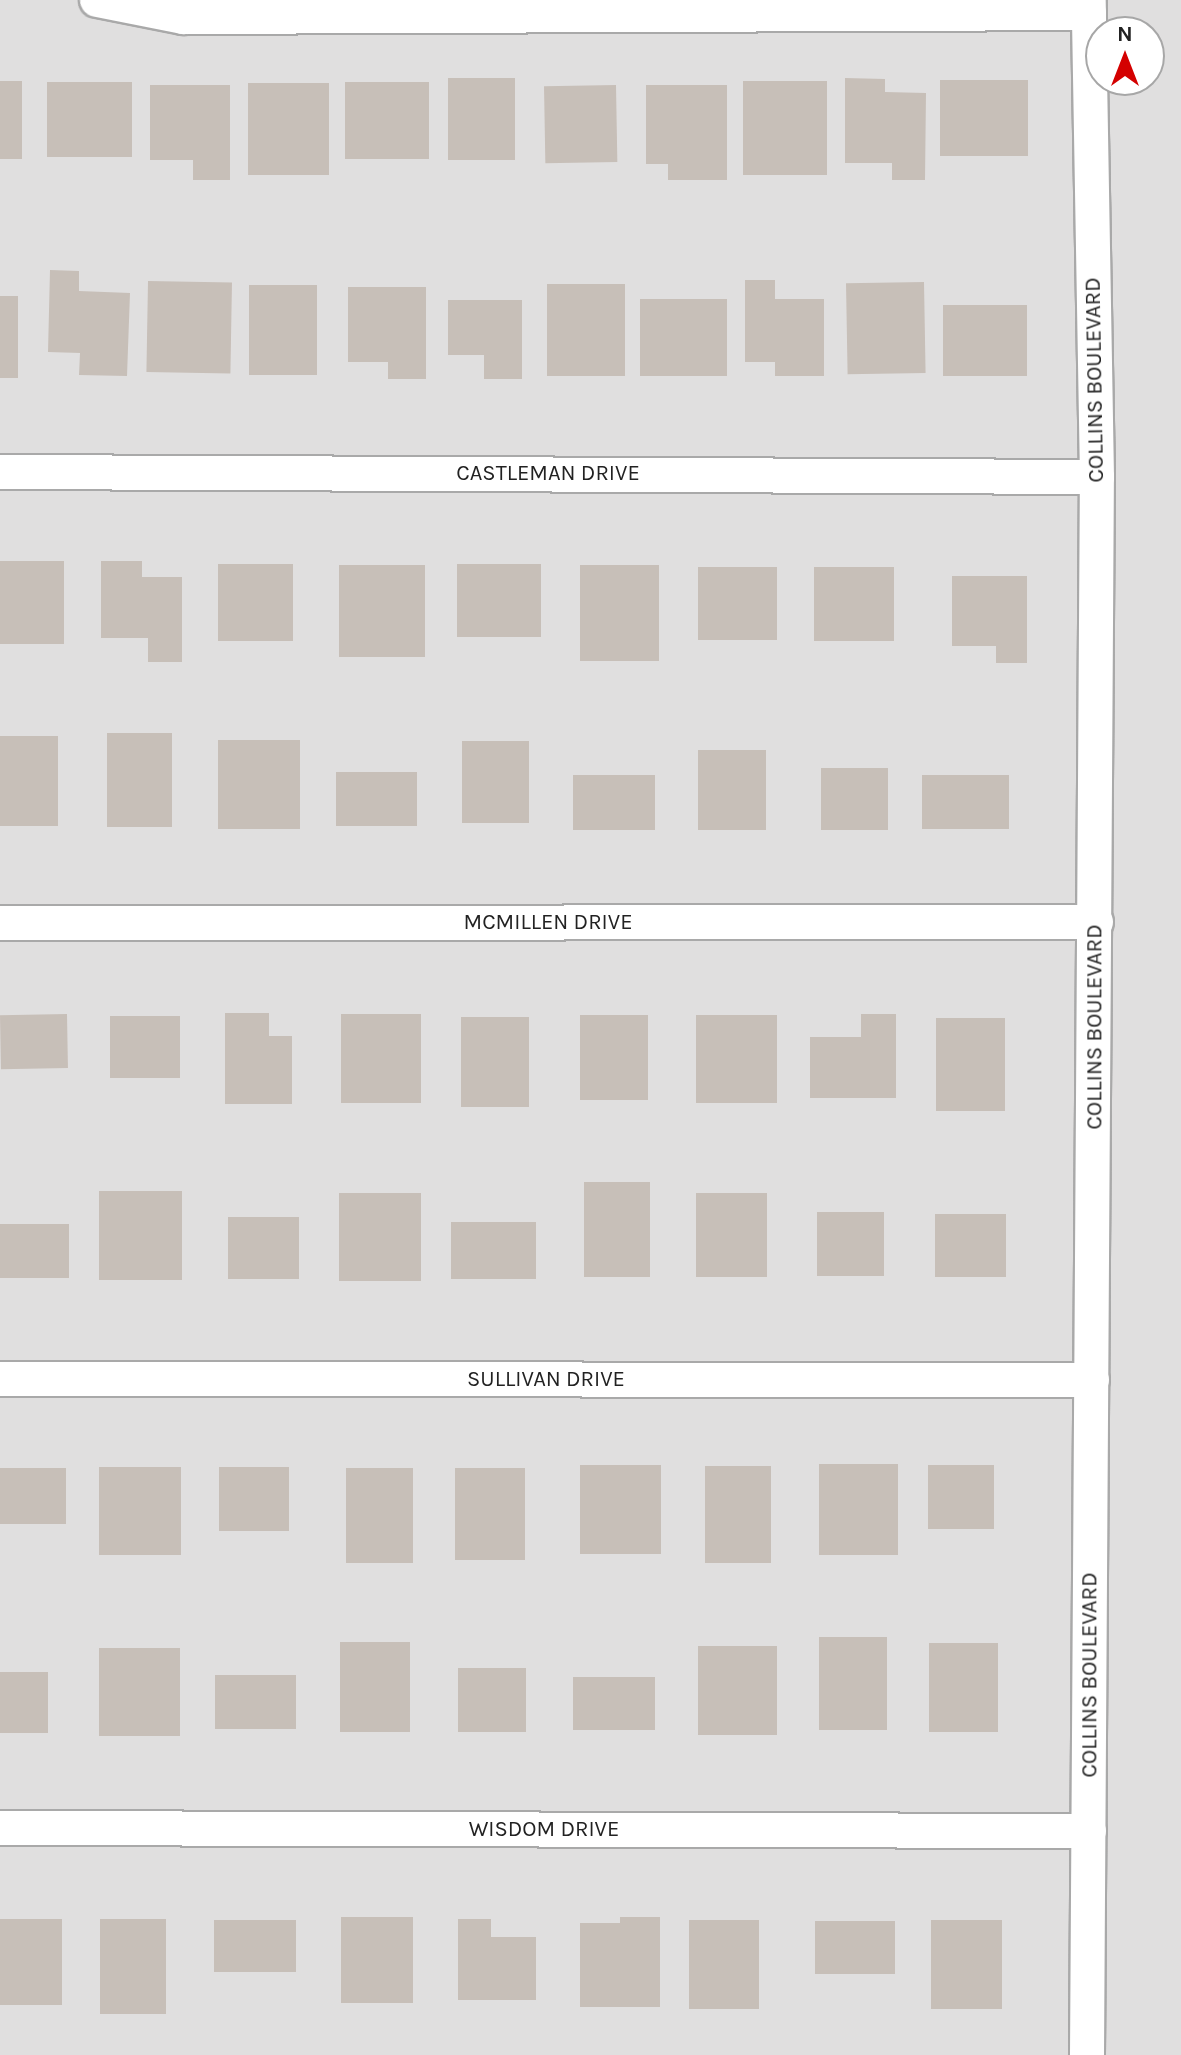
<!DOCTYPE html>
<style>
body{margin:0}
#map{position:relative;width:1181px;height:2055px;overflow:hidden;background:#f2efe9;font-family:Karla,sans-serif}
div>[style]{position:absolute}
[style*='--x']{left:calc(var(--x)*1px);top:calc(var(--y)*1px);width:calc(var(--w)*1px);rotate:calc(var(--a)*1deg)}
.residential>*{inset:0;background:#e0dfdf}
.building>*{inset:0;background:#c7bfb8;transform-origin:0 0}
.roads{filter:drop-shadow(2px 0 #a9a9a9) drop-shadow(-2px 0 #a9a9a9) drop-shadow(0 2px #a9a9a9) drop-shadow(0 -2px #a9a9a9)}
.minor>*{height:34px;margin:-17px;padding:0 17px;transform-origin:17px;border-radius:17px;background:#fff}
span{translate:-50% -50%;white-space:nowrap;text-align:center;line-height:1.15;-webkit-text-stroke:6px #fff;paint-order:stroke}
.street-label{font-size:22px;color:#222}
.north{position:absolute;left:1085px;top:16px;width:80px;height:80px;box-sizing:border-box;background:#fff;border:2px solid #a7a7a7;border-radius:50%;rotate:0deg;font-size:22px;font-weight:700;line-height:32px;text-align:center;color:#222}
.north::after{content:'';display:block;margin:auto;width:28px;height:36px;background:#d40000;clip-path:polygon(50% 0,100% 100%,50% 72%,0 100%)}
</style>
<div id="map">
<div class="residential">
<i style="clip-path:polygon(evenodd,0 0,1181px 0,1181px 2055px,0 2055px,0 0,1101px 32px,1149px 32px,1149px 80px,1101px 80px,1101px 32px)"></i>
</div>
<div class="building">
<i style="left:448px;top:78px;width:67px;height:82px"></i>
<i style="clip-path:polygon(845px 78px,885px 79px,885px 92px,926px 93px,925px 180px,892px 180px,892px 163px,845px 163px)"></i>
<i style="left:940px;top:80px;width:88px;height:76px"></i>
<i style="left:0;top:81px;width:22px;height:78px"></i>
<i style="left:743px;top:81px;width:84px;height:94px"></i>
<i style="left:47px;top:82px;width:85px;height:75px"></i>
<i style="left:345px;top:82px;width:84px;height:77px"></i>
<i style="left:248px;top:83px;width:81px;height:92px"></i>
<i style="clip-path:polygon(150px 85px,230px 85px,230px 180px,193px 180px,193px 160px,150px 160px)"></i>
<i style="left:616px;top:85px;width:77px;height:72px;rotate:89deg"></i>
<i style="clip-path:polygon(646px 85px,727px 85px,727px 180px,668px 180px,668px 164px,646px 164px)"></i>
<i style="clip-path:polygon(50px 270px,79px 271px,79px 291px,130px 293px,127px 376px,79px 375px,80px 353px,48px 352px)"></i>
<i style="clip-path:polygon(745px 280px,775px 280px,775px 299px,824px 299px,824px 376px,775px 376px,775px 362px,745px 362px)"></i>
<i style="left:148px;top:281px;width:84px;height:91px;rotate:1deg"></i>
<i style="left:924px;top:282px;width:91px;height:78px;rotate:89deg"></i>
<i style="left:547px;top:284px;width:78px;height:92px"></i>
<i style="left:249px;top:285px;width:68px;height:90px"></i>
<i style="clip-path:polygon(348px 287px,426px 287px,426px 379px,388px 379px,388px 362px,348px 362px)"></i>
<i style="left:0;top:296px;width:18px;height:82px"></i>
<i style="left:640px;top:299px;width:87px;height:77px"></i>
<i style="clip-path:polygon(448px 300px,522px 300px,522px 379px,484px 379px,484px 355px,448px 355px)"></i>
<i style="left:943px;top:305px;width:84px;height:71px"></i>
<i style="left:0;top:561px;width:64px;height:83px"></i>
<i style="clip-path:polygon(101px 561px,142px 561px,142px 577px,182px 577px,182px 662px,148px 662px,148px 638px,101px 638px)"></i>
<i style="left:218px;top:564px;width:75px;height:77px"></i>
<i style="left:457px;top:564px;width:84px;height:73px"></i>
<i style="left:339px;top:565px;width:86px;height:92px"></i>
<i style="left:580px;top:565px;width:79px;height:96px"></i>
<i style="left:698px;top:567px;width:79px;height:73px"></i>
<i style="left:814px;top:567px;width:80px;height:74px"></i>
<i style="clip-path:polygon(952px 576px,1027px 576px,1027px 663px,996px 663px,996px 646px,952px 646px)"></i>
<i style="left:107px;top:733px;width:65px;height:94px"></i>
<i style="left:0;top:736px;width:58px;height:90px"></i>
<i style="left:218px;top:740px;width:82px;height:89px"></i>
<i style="left:462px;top:741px;width:67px;height:82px"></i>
<i style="left:698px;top:750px;width:68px;height:80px"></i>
<i style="left:821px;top:768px;width:67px;height:62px"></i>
<i style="left:336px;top:772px;width:81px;height:54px"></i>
<i style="left:573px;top:775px;width:82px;height:55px"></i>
<i style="left:922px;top:775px;width:87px;height:54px"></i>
<i style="clip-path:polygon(225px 1013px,269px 1013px,269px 1036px,292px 1036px,292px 1104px,225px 1104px)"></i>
<i style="left:67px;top:1014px;width:54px;height:67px;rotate:89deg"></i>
<i style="left:341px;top:1014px;width:80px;height:89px"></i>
<i style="clip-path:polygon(861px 1014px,896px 1014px,896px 1098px,810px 1098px,810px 1037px,861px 1037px)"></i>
<i style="left:580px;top:1015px;width:68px;height:85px"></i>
<i style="left:696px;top:1015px;width:81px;height:88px"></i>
<i style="left:110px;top:1016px;width:70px;height:62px"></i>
<i style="left:461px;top:1017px;width:68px;height:90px"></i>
<i style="left:936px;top:1018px;width:69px;height:93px"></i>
<i style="left:584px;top:1182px;width:66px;height:95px"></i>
<i style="left:99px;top:1191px;width:83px;height:89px"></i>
<i style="left:339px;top:1193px;width:82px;height:88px"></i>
<i style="left:696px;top:1193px;width:71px;height:84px"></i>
<i style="left:817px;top:1212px;width:67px;height:64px"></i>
<i style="left:935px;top:1214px;width:71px;height:63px"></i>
<i style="left:228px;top:1217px;width:71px;height:62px"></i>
<i style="left:451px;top:1222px;width:85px;height:57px"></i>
<i style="left:0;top:1224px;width:69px;height:54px"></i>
<i style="left:819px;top:1464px;width:79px;height:91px"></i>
<i style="left:580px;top:1465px;width:81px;height:89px"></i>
<i style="left:928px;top:1465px;width:66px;height:64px"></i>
<i style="left:705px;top:1466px;width:66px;height:97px"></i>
<i style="left:99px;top:1467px;width:82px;height:88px"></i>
<i style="left:219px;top:1467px;width:70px;height:64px"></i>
<i style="left:0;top:1468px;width:66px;height:56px"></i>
<i style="left:346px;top:1468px;width:67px;height:95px"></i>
<i style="left:455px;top:1468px;width:70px;height:92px"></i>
<i style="left:819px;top:1637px;width:68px;height:93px"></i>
<i style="left:340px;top:1642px;width:70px;height:90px"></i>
<i style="left:929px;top:1643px;width:69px;height:89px"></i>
<i style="left:698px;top:1646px;width:79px;height:89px"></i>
<i style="left:99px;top:1648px;width:81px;height:88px"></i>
<i style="left:458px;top:1668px;width:68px;height:64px"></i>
<i style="left:0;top:1672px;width:48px;height:61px"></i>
<i style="left:215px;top:1675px;width:81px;height:54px"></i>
<i style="left:573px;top:1677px;width:82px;height:53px"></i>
<i style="left:341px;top:1917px;width:72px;height:86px"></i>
<i style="clip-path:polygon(620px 1917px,660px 1917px,660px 2007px,580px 2007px,580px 1923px,620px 1923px)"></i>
<i style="left:0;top:1919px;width:62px;height:86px"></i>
<i style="left:100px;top:1919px;width:66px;height:95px"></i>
<i style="clip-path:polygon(458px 1919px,491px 1919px,491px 1937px,536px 1937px,536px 2000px,458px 2000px)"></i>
<i style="left:214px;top:1920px;width:82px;height:52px"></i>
<i style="left:689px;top:1920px;width:70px;height:89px"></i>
<i style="left:931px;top:1920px;width:71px;height:89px"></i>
<i style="left:815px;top:1921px;width:80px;height:53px"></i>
</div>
<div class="roads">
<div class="minor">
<i style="--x:97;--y:0;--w:88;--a:11.2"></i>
<i style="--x:183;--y:17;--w:906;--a:-0.25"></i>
<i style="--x:0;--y:472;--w:1097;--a:0.26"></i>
<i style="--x:0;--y:923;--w:1096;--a:-0.05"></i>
<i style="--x:0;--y:1379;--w:1092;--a:0.05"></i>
<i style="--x:0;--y:1828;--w:1089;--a:0.16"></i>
<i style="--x:1087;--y:2055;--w:1578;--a:-89.64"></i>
<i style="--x:1097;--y:477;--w:477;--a:-91"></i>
</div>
</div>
<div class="street-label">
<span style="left:1095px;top:380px;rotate:-91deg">COLLINS BOULEVARD</span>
<span style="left:548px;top:474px">CASTLEMAN DRIVE</span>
<span style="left:548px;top:923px">MCMILLEN DRIVE</span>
<span style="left:1095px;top:1027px;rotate:-90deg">COLLINS BOULEVARD</span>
<span style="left:546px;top:1380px">SULLIVAN DRIVE</span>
<span style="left:1090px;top:1675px;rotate:-90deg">COLLINS BOULEVARD</span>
<span style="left:544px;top:1830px">WISDOM DRIVE</span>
</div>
<div class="north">N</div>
</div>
